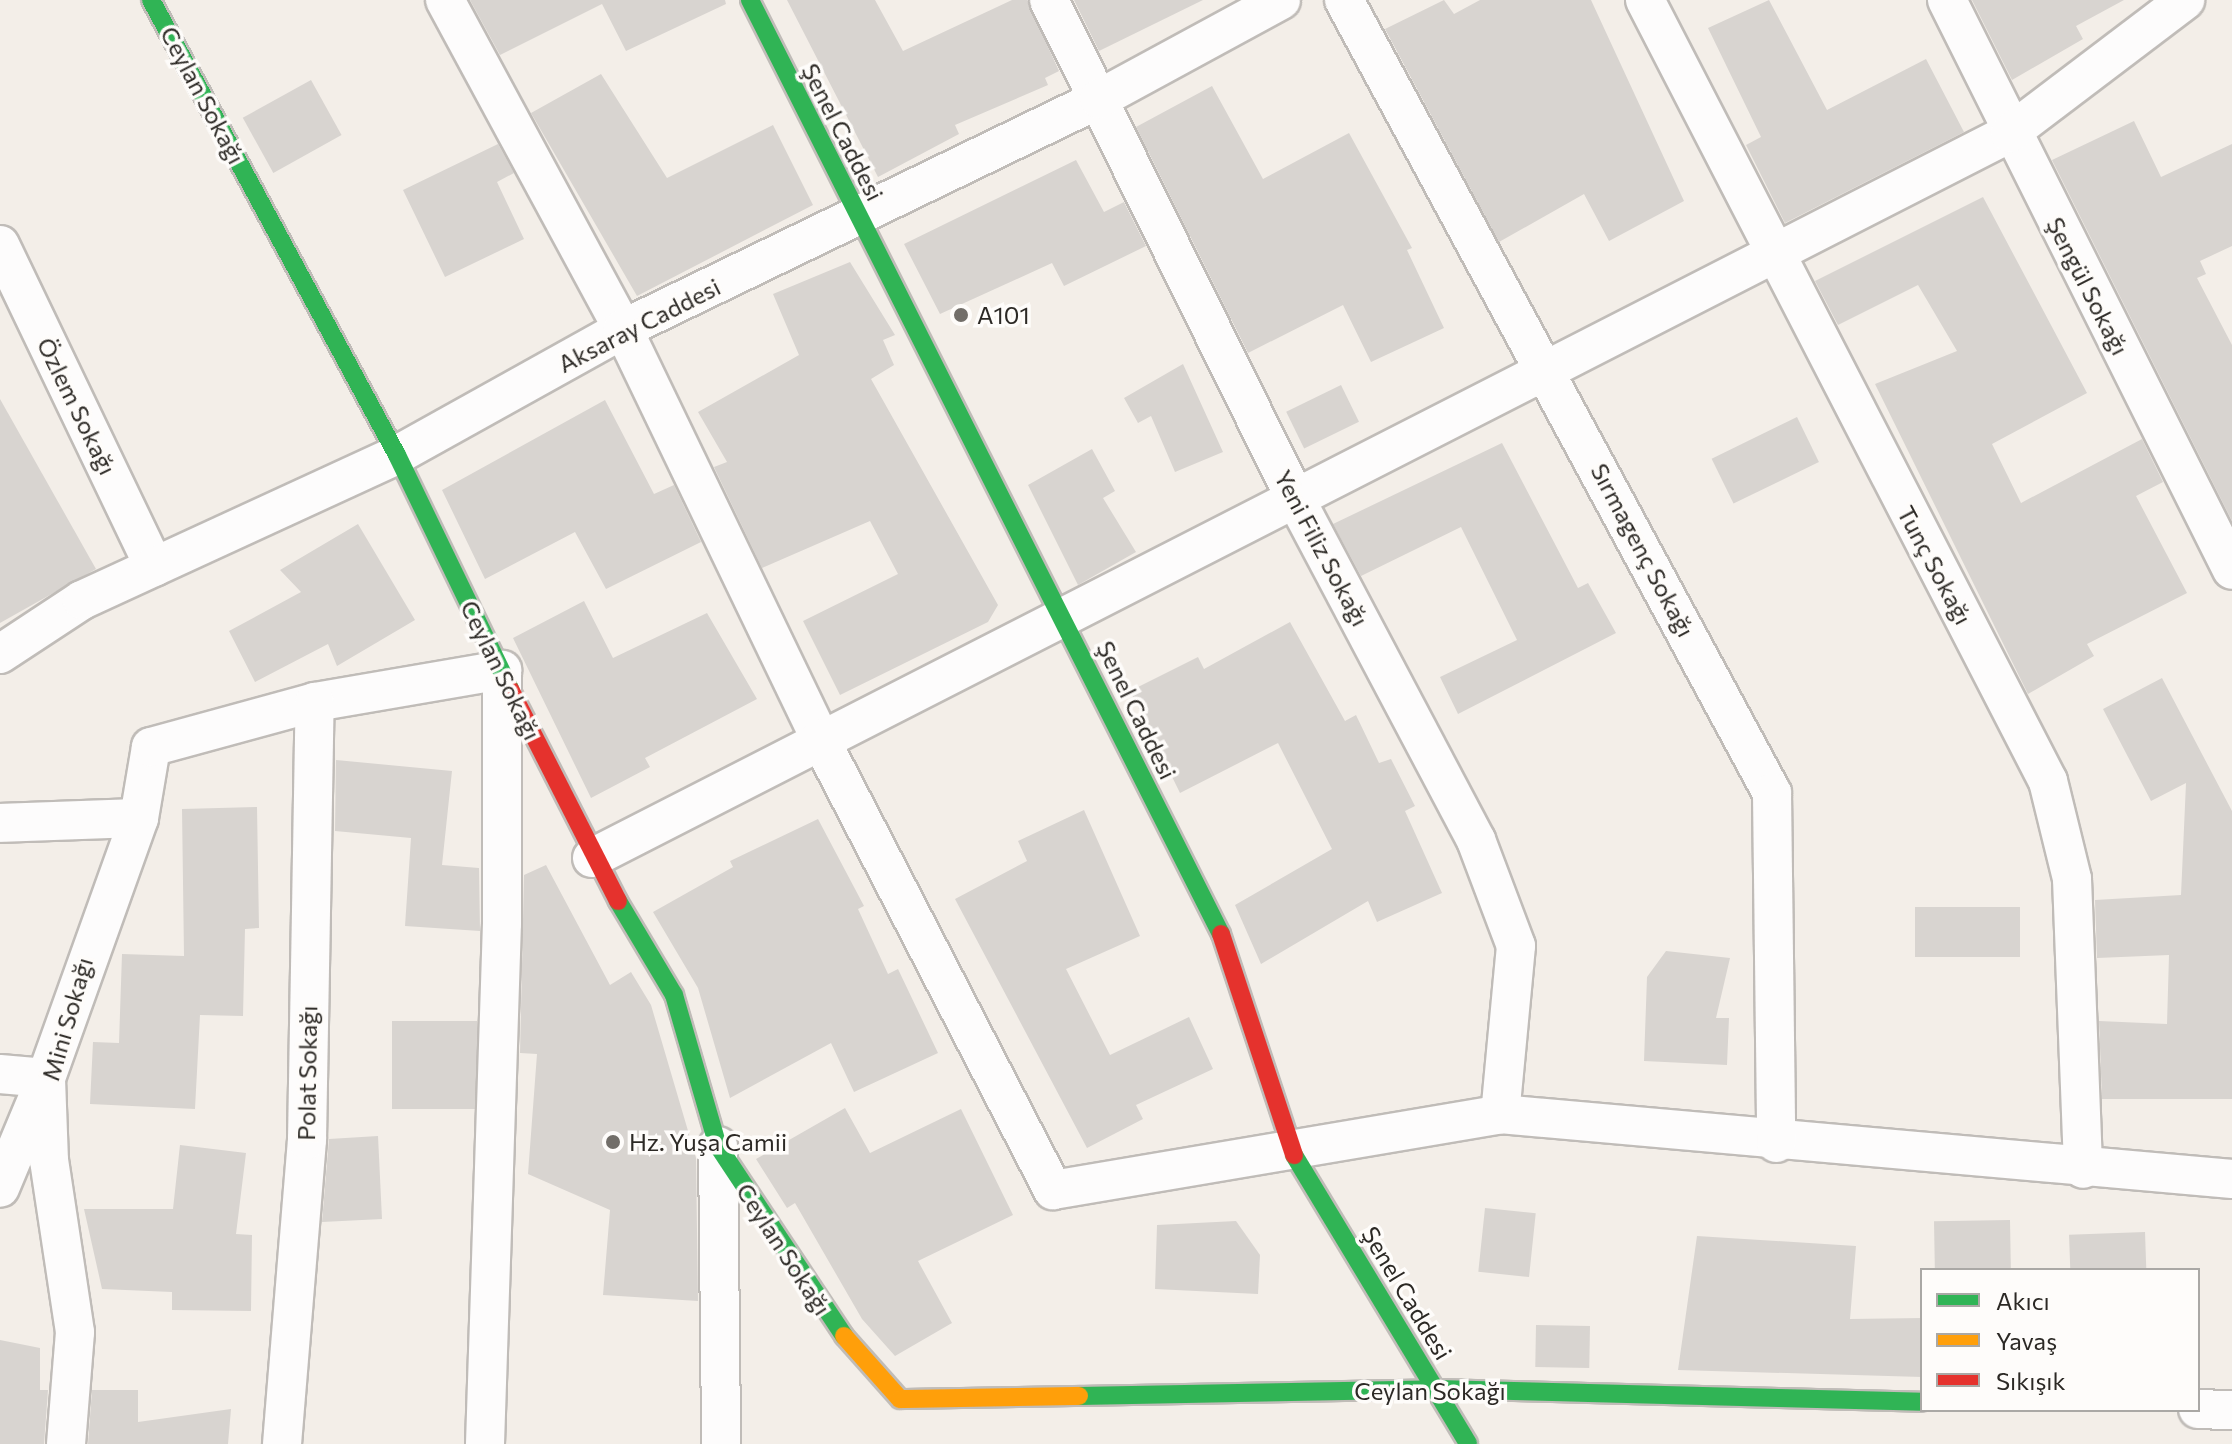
<!DOCTYPE html>
<meta charset="utf-8">
<style>
body{margin:0}
#map{position:relative;width:2232px;height:1444px;overflow:hidden;background:#f3eee8;font-family:Commissioner,sans-serif}
div>[style]{position:absolute}
[style*='--x']{left:calc(var(--x)*1px);top:calc(var(--y)*1px);width:calc(var(--w)*1px);rotate:calc(var(--a)*1deg)}
.building>*{inset:0;background:#d8d4d0;transform-origin:0 0}
.roads{filter:drop-shadow(2px 0 #c0bcb8) drop-shadow(-2px 0 #c0bcb8) drop-shadow(0 2px #c0bcb8) drop-shadow(0 -2px #c0bcb8)}
.street>*{height:38px;margin:-19px;padding:0 19px;transform-origin:19px;border-radius:19px;background:#fdfcfc}
.fast>*{height:18px;margin:-9px;padding:0 9px;transform-origin:9px;border-radius:9px;background:#30b455}
.slow>*{height:18px;margin:-9px;padding:0 9px;transform-origin:9px;border-radius:9px;background:#ff9f0a}
.jam>*{height:18px;margin:-9px;padding:0 9px;transform-origin:9px;border-radius:9px;background:#e5322d}
.dots>*{width:22px;height:22px;translate:-50% -50%;box-sizing:border-box;border:4px solid #fefcfa;border-radius:50%}
span{translate:-50% -50%;white-space:nowrap;text-align:center;line-height:1.15;-webkit-text-stroke:7px #fefcfa;paint-order:stroke}
.street-label{font-size:24px;color:#2c2925}
.poi-label{font-size:24px;color:#2c2925}
.left{translate:0 -50%;text-align:left}
.legend{position:absolute;left:1920px;top:1268px;width:280px;height:144px;box-sizing:border-box;background:#fefcfa;border:2px solid #aaa8a5;margin:0;padding:10px 14px;list-style:none;font-size:24px;color:#2c2925}
.legend li{display:flex;align-items:center;gap:16px;height:40px}
.legend b{width:40px;border:2px solid #aaa8a5}
</style>
<div id="map">
<div class="building">
<i style="clip-path:polygon(470px 0,725px 0,726px 4px,626px 51px,602px 4px,500px 55px)"></i>
<i style="clip-path:polygon(787px 0,875px 0,903px 51px,1012px 0,1027px 0,1059px 71px,1045px 78px,1048px 85px,955px 125px,959px 134px,878px 177px)"></i>
<i style="clip-path:polygon(1074px 0,1203px 0,1099px 51px)"></i>
<i style="clip-path:polygon(1444px 0,1454px 14px,1480px 0,1591px 0,1684px 201px,1609px 241px,1584px 194px,1499px 242px,1385px 29px)"></i>
<i style="clip-path:polygon(1769px 0,1827px 110px,1926px 59px,1964px 132px,1785px 223px,1746px 145px,1761px 137px,1708px 28px)"></i>
<i style="clip-path:polygon(1972px 0,2124px 0,2076px 26px,2083px 39px,2012px 80px)"></i>
<i style="clip-path:polygon(601px 74px,667px 178px,773px 125px,813px 205px,637px 296px,531px 113px)"></i>
<i style="left:311px;top:80px;width:63px;height:78px;rotate:61deg"></i>
<i style="clip-path:polygon(1212px 86px,1263px 179px,1349px 133px,1412px 248px,1407px 250px,1444px 328px,1371px 362px,1343px 305px,1248px 353px,1136px 127px)"></i>
<i style="clip-path:polygon(2134px 121px,2161px 177px,2232px 144px,2232px 246px,2200px 261px,2206px 274px,2197px 278px,2232px 345px,2232px 521px,2052px 160px)"></i>
<i style="clip-path:polygon(498px 144px,514px 173px,497px 182px,524px 239px,445px 277px,403px 190px)"></i>
<i style="clip-path:polygon(1076px 160px,1104px 212px,1124px 202px,1146px 246px,1064px 286px,1052px 263px,940px 314px,904px 244px)"></i>
<i style="clip-path:polygon(1983px 197px,2087px 393px,1992px 444px,2021px 503px,2142px 439px,2163px 482px,2136px 496px,2187px 593px,2087px 644px,2094px 656px,2028px 694px,1875px 384px,1957px 351px,1918px 285px,1838px 325px,1815px 281px)"></i>
<i style="clip-path:polygon(850px 262px,895px 335px,883px 340px,894px 365px,871px 379px,998px 605px,988px 622px,840px 695px,803px 621px,898px 574px,870px 521px,762px 568px,714px 467px,727px 462px,698px 412px,799px 355px,773px 294px)"></i>
<i style="clip-path:polygon(1183px 364px,1223px 452px,1175px 472px,1151px 416px,1138px 423px,1124px 398px)"></i>
<i style="left:1341px;top:385px;width:41px;height:61px;rotate:64deg"></i>
<i style="clip-path:polygon(0 399px,96px 569px,0 623px)"></i>
<i style="clip-path:polygon(605px 400px,654px 494px,674px 485px,701px 542px,606px 589px,575px 532px,485px 579px,442px 490px)"></i>
<i style="left:1797px;top:417px;width:50px;height:95px;rotate:64deg"></i>
<i style="clip-path:polygon(1502px 443px,1578px 588px,1588px 583px,1616px 633px,1458px 714px,1440px 677px,1517px 640px,1461px 527px,1361px 576px,1333px 524px)"></i>
<i style="clip-path:polygon(1092px 449px,1115px 491px,1103px 498px,1136px 552px,1078px 585px,1028px 485px)"></i>
<i style="clip-path:polygon(358px 524px,415px 620px,337px 666px,328px 644px,255px 682px,229px 631px,301px 592px,280px 570px)"></i>
<i style="clip-path:polygon(584px 601px,613px 658px,707px 613px,757px 699px,645px 758px,650px 767px,591px 798px,513px 638px)"></i>
<i style="clip-path:polygon(1290px 622px,1345px 721px,1356px 715px,1379px 763px,1391px 759px,1415px 806px,1405px 811px,1442px 893px,1377px 922px,1368px 901px,1261px 964px,1235px 905px,1332px 849px,1278px 743px,1180px 793px,1130px 691px,1198px 657px,1204px 669px)"></i>
<i style="clip-path:polygon(2162px 678px,2232px 811px,2232px 1099px,2102px 1099px,2099px 1021px,2167px 1024px,2169px 955px,2097px 958px,2095px 900px,2181px 895px,2186px 783px,2151px 801px,2103px 709px)"></i>
<i style="clip-path:polygon(336px 760px,452px 771px,442px 865px,479px 868px,480px 931px,405px 926px,411px 838px,335px 831px)"></i>
<i style="clip-path:polygon(257px 807px,259px 928px,245px 929px,243px 1016px,200px 1015px,195px 1109px,90px 1104px,93px 1042px,119px 1043px,122px 954px,184px 956px,182px 809px)"></i>
<i style="clip-path:polygon(1084px 810px,1140px 936px,1066px 969px,1110px 1055px,1189px 1017px,1213px 1069px,1136px 1105px,1143px 1119px,1087px 1148px,955px 899px,1027px 861px,1018px 841px)"></i>
<i style="clip-path:polygon(818px 819px,864px 906px,858px 909px,888px 974px,898px 969px,938px 1053px,854px 1092px,831px 1043px,730px 1098px,698px 988px,653px 912px,733px 867px,730px 861px)"></i>
<i style="clip-path:polygon(546px 865px,610px 985px,631px 972px,651px 1005px,696px 1158px,698px 1301px,603px 1295px,610px 1210px,528px 1174px,537px 1054px,520px 1053px,524px 875px)"></i>
<i style="left:2020px;top:907px;width:50px;height:105px;rotate:90deg"></i>
<i style="clip-path:polygon(1666px 951px,1730px 958px,1716px 1018px,1729px 1018px,1727px 1065px,1644px 1061px,1647px 977px)"></i>
<i style="left:392px;top:1021px;width:85px;height:88px"></i>
<i style="clip-path:polygon(845px 1108px,870px 1153px,961px 1109px,1013px 1215px,918px 1261px,952px 1323px,895px 1356px,862px 1319px,795px 1203px,787px 1208px,756px 1159px)"></i>
<i style="clip-path:polygon(378px 1136px,382px 1219px,322px 1222px,329px 1139px)"></i>
<i style="clip-path:polygon(180px 1145px,246px 1153px,236px 1234px,252px 1235px,251px 1311px,172px 1310px,172px 1292px,102px 1289px,84px 1209px,173px 1209px)"></i>
<i style="left:1485px;top:1208px;width:51px;height:64px;rotate:6deg"></i>
<i style="left:2010px;top:1220px;width:50px;height:76px;rotate:89deg"></i>
<i style="clip-path:polygon(1236px 1221px,1260px 1255px,1258px 1294px,1155px 1289px,1157px 1225px)"></i>
<i style="left:2145px;top:1232px;width:38px;height:76px;rotate:88deg"></i>
<i style="clip-path:polygon(1697px 1236px,1856px 1246px,1850px 1319px,1922px 1318px,1922px 1377px,1678px 1370px)"></i>
<i style="left:1536px;top:1325px;width:54px;height:42px;rotate:1deg"></i>
<i style="clip-path:polygon(0 1340px,40px 1348px,40px 1390px,48px 1390px,44px 1444px,0 1444px)"></i>
<i style="clip-path:polygon(92px 1390px,138px 1390px,138px 1422px,231px 1409px,228px 1444px,88px 1444px)"></i>
</div>
<div class="roads">
<div class="street">
<i style="--x:445;--y:0;--w:374;--a:61.6"></i>
<i style="--x:623;--y:329;--w:455;--a:64.3"></i>
<i style="--x:820;--y:739;--w:508;--a:62.68"></i>
<i style="--x:1053;--y:1190;--w:453;--a:-9.6"></i>
<i style="--x:1500;--y:1114;--w:735;--a:5.07"></i>
<i style="--x:1049;--y:0;--w:558;--a:63.71"></i>
<i style="--x:1296;--y:500;--w:385;--a:62.1"></i>
<i style="--x:1476;--y:840;--w:113;--a:69.3"></i>
<i style="--x:1516;--y:946;--w:169;--a:95.4"></i>
<i style="--x:1344;--y:0;--w:901;--a:61.64"></i>
<i style="--x:1772;--y:793;--w:350;--a:89.3"></i>
<i style="--x:1645;--y:0;--w:879;--a:62.71"></i>
<i style="--x:2048;--y:781;--w:101;--a:76.2"></i>
<i style="--x:2072;--y:879;--w:290;--a:87.8"></i>
<i style="--x:1947;--y:0;--w:637;--a:63.43"></i>
<i style="--x:0;--y:245;--w:357;--a:64.4"></i>
<i style="--x:0;--y:654;--w:98;--a:-33.4"></i>
<i style="--x:82;--y:600;--w:347;--a:-24.7"></i>
<i style="--x:397;--y:455;--w:259;--a:-29.1"></i>
<i style="--x:623;--y:329;--w:529;--a:-25.79"></i>
<i style="--x:1099;--y:99;--w:207;--a:-28.5"></i>
<i style="--x:0;--y:823;--w:139;--a:-2.1"></i>
<i style="--x:592;--y:858;--w:1593;--a:-27.08"></i>
<i style="--x:2010;--y:133;--w:220;--a:-37.2"></i>
<i style="--x:0;--y:1074;--w:46;--a:5"></i>
<i style="--x:46;--y:1078;--w:119;--a:112.7"></i>
<i style="--x:718;--y:1146;--w:298;--a:89.4"></i>
<i style="--x:2198;--y:1409;--w:34;--a:2"></i>
<i style="--x:66;--y:1444;--w:112;--a:-85.4"></i>
<i style="--x:75;--y:1332;--w:173;--a:-98.6"></i>
<i style="--x:49;--y:1161;--w:83;--a:-92.1"></i>
<i style="--x:46;--y:1078;--w:276;--a:-70.3"></i>
<i style="--x:139;--y:818;--w:72;--a:-80.4"></i>
<i style="--x:151;--y:747;--w:170;--a:-15.3"></i>
<i style="--x:315;--y:702;--w:190;--a:-9.7"></i>
<i style="--x:502;--y:670;--w:253;--a:90"></i>
<i style="--x:502;--y:923;--w:521;--a:91.87"></i>
<i style="--x:282;--y:1444;--w:305;--a:-85.3"></i>
<i style="--x:307;--y:1140;--w:438;--a:-89"></i>
</div>
<div class="fast">
<i style="--x:151;--y:0;--w:517;--a:61.6"></i>
<i style="--x:397;--y:455;--w:260;--a:64.2"></i>
<i style="--x:750;--y:0;--w:1046;--a:63.24"></i>
<i style="--x:618;--y:901;--w:109;--a:59.2"></i>
<i style="--x:674;--y:995;--w:157;--a:73.8"></i>
<i style="--x:718;--y:1146;--w:228;--a:56.4"></i>
<i style="--x:1294;--y:1155;--w:337;--a:58.9"></i>
<i style="--x:1079;--y:1396;--w:358;--a:-1.1"></i>
<i style="--x:1437;--y:1389;--w:485;--a:1.5"></i>
</div>
<div class="slow">
<i style="--x:844;--y:1336;--w:84;--a:48.4"></i>
<i style="--x:900;--y:1399;--w:179;--a:-1"></i>
</div>
<div class="jam">
<i style="--x:510;--y:689;--w:238;--a:63"></i>
<i style="--x:1221;--y:934;--w:233;--a:71.7"></i>
</div>
</div>
<div class="dots">
<i style="left:961px;top:315px;background:#726e69"></i>
<i style="left:613px;top:1142px;background:#726e69"></i>
</div>
<div class="street-label">
<span style="left:203px;top:95px;rotate:62deg">Ceylan Sokağı</span>
<span style="left:843px;top:132px;rotate:63deg">Şenel Caddesi</span>
<span style="left:2088px;top:286px;rotate:63deg">Şengül Sokağı</span>
<span style="left:639px;top:325px;rotate:-27deg">Aksaray Caddesi</span>
<span style="left:77px;top:406px;rotate:64deg">Özlem Sokağı</span>
<span style="left:1322px;top:548px;rotate:62deg">Yeni Filiz Sokağı</span>
<span style="left:1643px;top:550px;rotate:62deg">Sırmagenç Sokağı</span>
<span style="left:1935px;top:565px;rotate:62deg">Tunç Sokağı</span>
<span style="left:501px;top:670px;rotate:64deg">Ceylan Sokağı</span>
<span style="left:1137px;top:710px;rotate:64deg">Şenel Caddesi</span>
<span style="left:67px;top:1019px;rotate:-74deg">Mini Sokağı</span>
<span style="left:307px;top:1073px;rotate:-89deg">Polat Sokağı</span>
<span style="left:784px;top:1249px;rotate:57deg">Ceylan Sokağı</span>
<span style="left:1407px;top:1293px;rotate:59deg">Şenel Caddesi</span>
<span style="left:1430px;top:1391px">Ceylan Sokağı</span>
</div>
<div class="poi-label">
<span class="left" style="left:977px;top:315px">A101</span>
<span class="left" style="left:629px;top:1142px">Hz. Yuşa Camii</span>
</div>
<ul class="legend">
<li><b style="height:10px;background:#30b455"></b>Akıcı</li>
<li><b style="height:10px;background:#ff9f0a"></b>Yavaş</li>
<li><b style="height:10px;background:#e5322d"></b>Sıkışık</li>
</ul>
</div>
